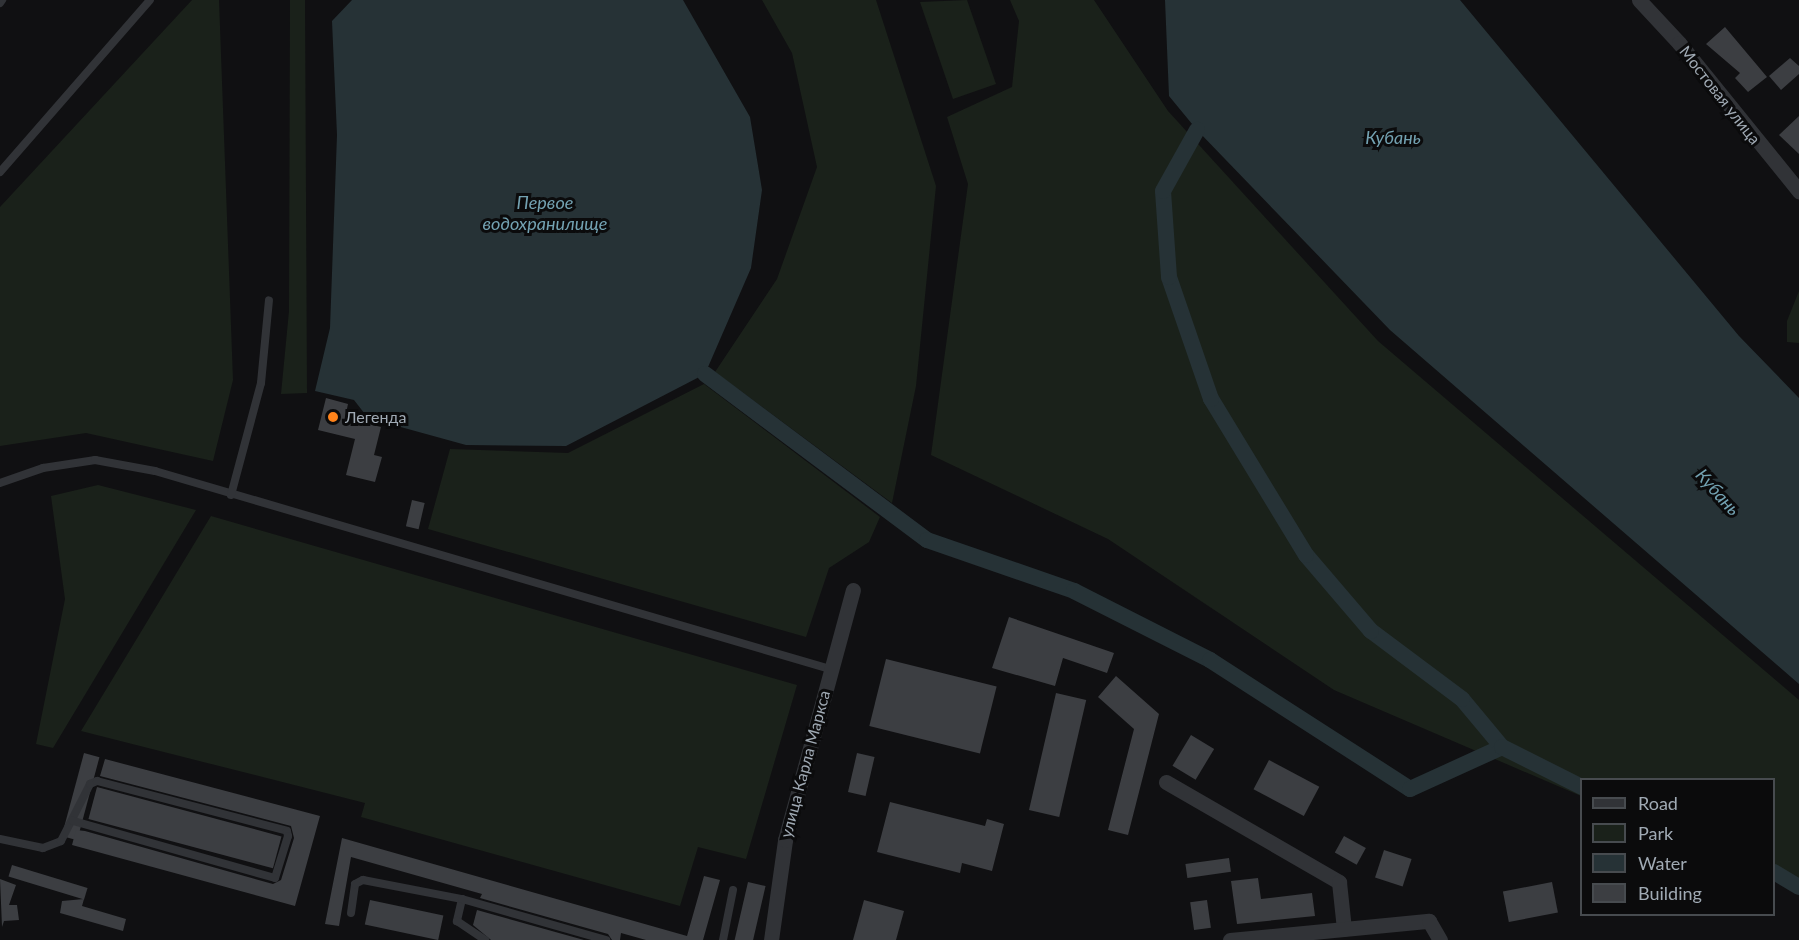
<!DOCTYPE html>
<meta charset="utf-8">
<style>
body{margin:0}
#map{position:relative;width:1799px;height:940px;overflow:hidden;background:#101012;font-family:Lato,sans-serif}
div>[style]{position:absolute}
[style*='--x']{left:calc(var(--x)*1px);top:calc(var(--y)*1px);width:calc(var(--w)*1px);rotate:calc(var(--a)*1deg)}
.green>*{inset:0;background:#1a211a}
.water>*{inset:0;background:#263236}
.canal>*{height:16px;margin:-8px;padding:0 8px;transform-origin:8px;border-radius:8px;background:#263236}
.building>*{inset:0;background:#3c3e42;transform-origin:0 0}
.lane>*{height:8px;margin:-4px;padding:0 4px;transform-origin:4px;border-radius:4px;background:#313337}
.street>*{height:15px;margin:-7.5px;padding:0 7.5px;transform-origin:7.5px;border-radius:7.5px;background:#313337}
.dots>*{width:16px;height:16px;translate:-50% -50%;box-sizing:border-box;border:3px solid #0b0b0c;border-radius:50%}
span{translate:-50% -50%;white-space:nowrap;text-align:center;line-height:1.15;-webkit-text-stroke:6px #0b0b0c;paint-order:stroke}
.street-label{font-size:16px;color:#a0aab4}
.poi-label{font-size:16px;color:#a0aab4}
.left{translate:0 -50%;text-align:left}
.water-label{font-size:18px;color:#73a2b2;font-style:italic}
.legend{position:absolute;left:1580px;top:778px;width:195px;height:138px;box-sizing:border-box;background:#0b0b0c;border:2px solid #474b4f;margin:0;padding:8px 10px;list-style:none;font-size:18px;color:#a0aab4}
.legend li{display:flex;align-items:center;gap:12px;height:30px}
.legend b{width:30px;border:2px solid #474b4f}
</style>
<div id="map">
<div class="green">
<i style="clip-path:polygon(192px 0,219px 0,233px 380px,213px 461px,86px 433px,0 446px,0 207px)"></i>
<i style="clip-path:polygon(290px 0,305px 0,307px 393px,281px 394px,289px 311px)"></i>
<i style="clip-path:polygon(762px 0,876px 0,936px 186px,916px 386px,892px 503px,715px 372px,777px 279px,817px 167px,792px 53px)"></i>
<i style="clip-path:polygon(967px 0,996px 84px,953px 99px,920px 2px)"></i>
<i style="clip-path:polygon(1010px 0,1094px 0,1168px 111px,1378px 341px,1799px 700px,1799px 890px,1774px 879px,1774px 780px,1582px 780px,1581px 796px,1334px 690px,1108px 539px,931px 455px,968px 184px,947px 117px,1012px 87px,1019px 21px)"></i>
<i style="clip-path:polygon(1799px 291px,1799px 343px,1787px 342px,1787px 321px)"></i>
<i style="clip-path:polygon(704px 384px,880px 517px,869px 542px,829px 568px,806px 637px,428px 529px,450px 449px,568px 453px)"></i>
<i style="clip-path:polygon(98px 485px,196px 510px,53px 748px,36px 744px,65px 599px,51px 496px)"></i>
<i style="clip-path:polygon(211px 516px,797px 685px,746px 859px,698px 847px,680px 906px,361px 817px,365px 803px,81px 731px)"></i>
</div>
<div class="water">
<i style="clip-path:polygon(352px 0,683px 0,750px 117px,762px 190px,751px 268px,705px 374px,566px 446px,466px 445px,368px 418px,354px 400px,315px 391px,330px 328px,337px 135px,332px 21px)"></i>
<i style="clip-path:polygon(1165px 0,1460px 0,1739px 336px,1799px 398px,1799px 684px,1390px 330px,1197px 130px,1169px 96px)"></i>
</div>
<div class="canal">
<i style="--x:705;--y:374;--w:277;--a:36.8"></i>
<i style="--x:927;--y:540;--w:156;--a:19.1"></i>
<i style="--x:1074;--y:591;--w:153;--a:26.9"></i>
<i style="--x:1210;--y:660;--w:238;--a:32.8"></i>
<i style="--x:1410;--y:789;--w:101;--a:-24.5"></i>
<i style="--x:1502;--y:747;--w:62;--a:-129.8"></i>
<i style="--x:1462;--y:699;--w:114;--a:-143.2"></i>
<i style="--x:1371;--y:631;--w:100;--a:-130.5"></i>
<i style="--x:1306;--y:555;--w:183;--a:-121.3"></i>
<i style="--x:1211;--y:399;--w:129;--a:-109"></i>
<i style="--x:1169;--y:277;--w:86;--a:-94"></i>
<i style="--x:1163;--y:191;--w:70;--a:-60.9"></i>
<i style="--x:1502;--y:747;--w:89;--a:26.6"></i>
<i style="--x:1774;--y:872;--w:29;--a:31"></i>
</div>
<div class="building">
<i style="clip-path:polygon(1725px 27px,1767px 77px,1748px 92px,1735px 78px,1740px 73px,1706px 44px)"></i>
<i style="clip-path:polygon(1790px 58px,1799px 66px,1799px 74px,1781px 90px,1769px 76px)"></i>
<i style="clip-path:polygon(1799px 116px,1799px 154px,1779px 135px)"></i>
<i style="clip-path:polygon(326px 398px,348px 404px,345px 418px,381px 427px,374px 455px,382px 457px,375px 482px,346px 475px,355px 439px,318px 430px)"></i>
<i style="left:412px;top:500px;width:13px;height:27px;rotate:13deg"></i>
<i style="clip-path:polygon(1009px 617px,1114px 653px,1107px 673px,1063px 658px,1055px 686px,992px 668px)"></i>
<i style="left:886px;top:659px;width:114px;height:69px;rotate:14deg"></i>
<i style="clip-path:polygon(1116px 676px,1159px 714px,1128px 835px,1108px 830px,1134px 729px,1098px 697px)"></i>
<i style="left:1056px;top:693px;width:31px;height:120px;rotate:13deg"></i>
<i style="left:1191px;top:735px;width:27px;height:36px;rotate:31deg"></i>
<i style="left:84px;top:753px;width:16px;height:86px;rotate:15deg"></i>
<i style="left:857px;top:753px;width:18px;height:40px;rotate:13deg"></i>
<i style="clip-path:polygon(105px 759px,320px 816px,295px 906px,72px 845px,76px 830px,85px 831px,273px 884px,281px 880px,294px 838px,291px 826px,100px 776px)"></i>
<i style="left:1269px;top:760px;width:57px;height:33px;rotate:28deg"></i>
<i style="left:97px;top:787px;width:191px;height:33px;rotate:15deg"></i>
<i style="clip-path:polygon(890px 802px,985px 826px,987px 819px,1004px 824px,992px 871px,962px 863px,960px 873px,877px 852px)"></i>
<i style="left:1344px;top:836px;width:25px;height:19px;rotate:29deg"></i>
<i style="clip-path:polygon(342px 838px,687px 936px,704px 876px,720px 880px,703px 940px,646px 940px,621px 933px,620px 940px,612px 940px,608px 934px,480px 898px,482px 894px,351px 857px,339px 926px,325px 924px)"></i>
<i style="left:1384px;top:850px;width:29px;height:29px;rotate:18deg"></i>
<i style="left:1229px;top:858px;width:14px;height:44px;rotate:82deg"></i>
<i style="left:12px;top:865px;width:79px;height:12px;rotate:17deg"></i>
<i style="clip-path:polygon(1258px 878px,1261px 899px,1312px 893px,1315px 916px,1237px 924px,1231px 881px)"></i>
<i style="clip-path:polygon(0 879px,16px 885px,9px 905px,17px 905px,19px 920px,4px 921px,2px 927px)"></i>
<i style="left:748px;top:882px;width:18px;height:60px;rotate:13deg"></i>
<i style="left:1552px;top:882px;width:31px;height:50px;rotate:79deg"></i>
<i style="clip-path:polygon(84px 899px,82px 906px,126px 919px,123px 931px,60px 913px,62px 901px)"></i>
<i style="left:370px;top:900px;width:75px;height:25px;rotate:12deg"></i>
<i style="clip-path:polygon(864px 900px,904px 911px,896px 940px,853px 940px)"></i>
<i style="left:1207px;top:900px;width:28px;height:17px;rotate:82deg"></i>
<i style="clip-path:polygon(477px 910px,584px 940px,491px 940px,473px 925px)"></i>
</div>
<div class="lane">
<i style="--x:0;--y:3;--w:4;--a:-56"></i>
<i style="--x:0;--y:172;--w:228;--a:-48.9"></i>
<i style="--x:0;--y:483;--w:46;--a:-19.2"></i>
<i style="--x:43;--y:468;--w:53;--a:-8.7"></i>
<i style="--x:95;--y:460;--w:61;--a:10.4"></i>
<i style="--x:155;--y:471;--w:703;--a:16.35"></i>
<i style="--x:231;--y:495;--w:116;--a:-75"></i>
<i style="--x:261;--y:383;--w:83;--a:-84.5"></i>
<i style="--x:0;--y:839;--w:44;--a:11.8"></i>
<i style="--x:43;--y:848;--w:19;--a:-21"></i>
<i style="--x:61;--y:841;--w:64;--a:-63"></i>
<i style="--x:90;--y:784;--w:8;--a:-23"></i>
<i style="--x:97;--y:781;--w:196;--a:14.7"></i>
<i style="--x:287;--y:831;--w:5;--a:79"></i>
<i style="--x:288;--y:836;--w:44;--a:107.2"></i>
<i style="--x:275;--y:878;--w:210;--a:-164.2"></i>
<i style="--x:462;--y:899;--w:23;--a:103"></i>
<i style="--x:457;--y:921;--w:34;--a:34"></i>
<i style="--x:351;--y:913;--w:29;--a:-82"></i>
<i style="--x:355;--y:884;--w:9;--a:-27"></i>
<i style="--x:363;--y:880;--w:101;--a:10.9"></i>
<i style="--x:462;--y:899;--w:150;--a:15.9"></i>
<i style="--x:723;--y:940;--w:51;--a:-78.7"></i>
</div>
<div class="street">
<i style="--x:1639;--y:0;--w:59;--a:47.1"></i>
<i style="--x:1679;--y:43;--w:191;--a:51"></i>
<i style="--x:1166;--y:782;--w:200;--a:30"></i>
<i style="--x:1339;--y:882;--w:47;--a:83.9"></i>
<i style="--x:771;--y:940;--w:101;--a:-82"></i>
<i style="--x:785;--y:840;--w:259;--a:-74.8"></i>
<i style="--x:1230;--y:940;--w:200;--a:-5.5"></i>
<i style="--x:1429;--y:921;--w:22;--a:60"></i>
</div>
<div class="dots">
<i style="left:333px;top:417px;background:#ff831a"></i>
</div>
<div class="street-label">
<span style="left:1720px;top:95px;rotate:52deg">Мостовая улица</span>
<span style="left:805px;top:764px;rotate:-75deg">улица Карла Маркса</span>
</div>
<div class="poi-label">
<span class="left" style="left:345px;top:417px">Легенда</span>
</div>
<div class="water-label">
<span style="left:1393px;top:137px">Кубань</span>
<span style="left:545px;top:213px">Первое<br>водохранилище</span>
<span style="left:1718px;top:492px;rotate:48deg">Кубань</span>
</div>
<ul class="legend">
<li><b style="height:8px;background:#313337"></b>Road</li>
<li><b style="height:16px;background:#1a211a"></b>Park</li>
<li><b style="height:16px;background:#263236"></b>Water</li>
<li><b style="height:16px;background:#3c3e42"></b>Building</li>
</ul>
</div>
